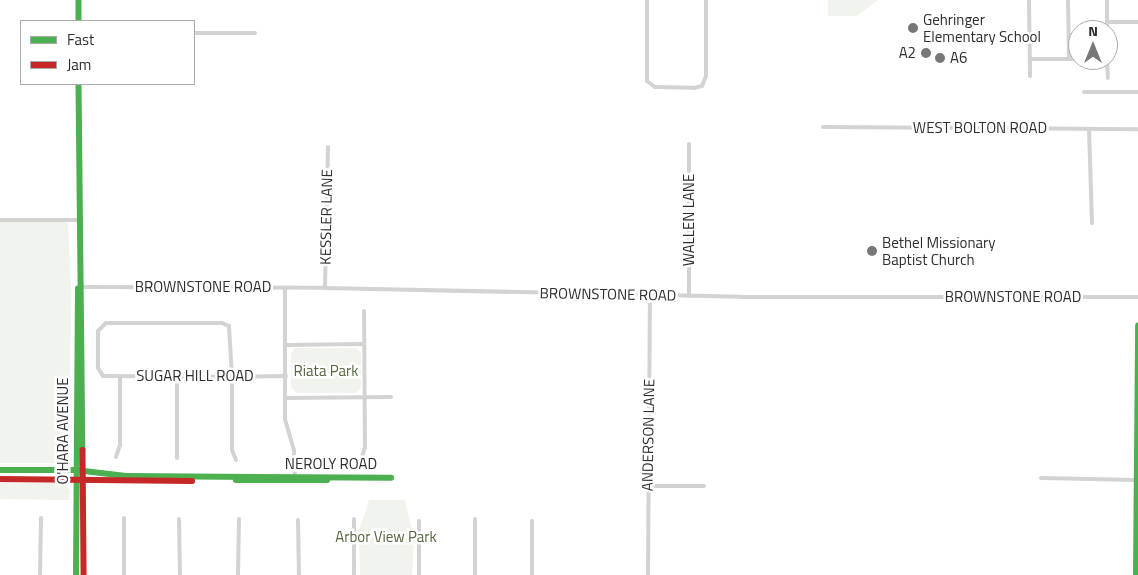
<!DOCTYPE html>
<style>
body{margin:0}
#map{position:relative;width:1138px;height:575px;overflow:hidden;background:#fff;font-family:"Titillium Web",sans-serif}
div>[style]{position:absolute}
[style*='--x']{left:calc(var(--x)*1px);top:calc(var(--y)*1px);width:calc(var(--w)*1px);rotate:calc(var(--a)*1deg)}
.green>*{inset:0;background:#f1f3ed}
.street>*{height:4px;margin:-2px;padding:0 2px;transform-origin:2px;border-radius:2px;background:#d3d3d3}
.fast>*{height:5.5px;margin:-2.75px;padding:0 2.75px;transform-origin:2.75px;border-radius:2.75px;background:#4caf50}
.jam>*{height:5.5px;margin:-2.75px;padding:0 2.75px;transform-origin:2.75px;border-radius:2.75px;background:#c62828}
.dots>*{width:14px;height:14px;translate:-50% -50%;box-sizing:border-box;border:2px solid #fff;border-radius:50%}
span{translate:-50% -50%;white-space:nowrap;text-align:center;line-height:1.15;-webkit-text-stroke:5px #fff;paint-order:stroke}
.poi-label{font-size:15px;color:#2e2e2e}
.left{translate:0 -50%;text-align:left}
.right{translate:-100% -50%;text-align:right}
.street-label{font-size:15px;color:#2e2e2e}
.park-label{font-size:15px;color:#566640}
.legend{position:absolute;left:20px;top:20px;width:175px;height:65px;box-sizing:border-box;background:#fff;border:1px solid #ababab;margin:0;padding:6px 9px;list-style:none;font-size:15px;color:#2e2e2e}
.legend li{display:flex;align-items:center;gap:10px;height:25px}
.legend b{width:25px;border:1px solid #ababab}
.north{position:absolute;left:1068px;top:20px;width:50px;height:50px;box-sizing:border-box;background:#fff;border:1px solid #ababab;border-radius:50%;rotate:0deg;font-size:14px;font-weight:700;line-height:20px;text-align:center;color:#2e2e2e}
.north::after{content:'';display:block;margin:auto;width:18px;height:22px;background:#777;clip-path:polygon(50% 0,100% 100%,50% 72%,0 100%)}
</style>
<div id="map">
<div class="green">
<i style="clip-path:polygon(828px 0,878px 0,857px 16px,828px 16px)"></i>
<i style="clip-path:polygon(0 222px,68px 222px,71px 295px,69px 460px,66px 463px,0 463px)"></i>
<i style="clip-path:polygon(295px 348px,356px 348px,361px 353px,361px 388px,356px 393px,296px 393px,291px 387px,291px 354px)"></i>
<i style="clip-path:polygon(0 482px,61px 483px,70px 490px,69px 500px,0 499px)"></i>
<i style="clip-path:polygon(369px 500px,405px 500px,414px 539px,412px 575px,360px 575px,359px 531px)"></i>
</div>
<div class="street">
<i style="--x:647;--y:0;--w:81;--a:90"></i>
<i style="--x:647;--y:81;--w:10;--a:37"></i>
<i style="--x:655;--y:87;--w:39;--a:1"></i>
<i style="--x:694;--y:88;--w:8;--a:-14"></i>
<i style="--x:702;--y:86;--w:11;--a:-68"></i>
<i style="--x:706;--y:76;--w:76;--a:-90"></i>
<i style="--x:1029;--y:0;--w:76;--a:89.2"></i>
<i style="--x:1068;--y:0;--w:59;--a:89"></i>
<i style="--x:1107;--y:0;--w:22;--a:90"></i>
<i style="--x:1107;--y:30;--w:8;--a:-90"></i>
<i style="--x:1107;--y:22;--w:31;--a:0"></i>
<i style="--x:194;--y:33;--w:61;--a:0"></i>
<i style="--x:1030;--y:59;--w:48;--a:0"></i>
<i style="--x:1107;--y:60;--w:18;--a:87"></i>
<i style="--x:1084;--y:92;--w:54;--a:0"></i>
<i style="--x:823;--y:127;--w:315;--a:0.4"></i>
<i style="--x:1089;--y:129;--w:94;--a:88.2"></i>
<i style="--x:0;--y:220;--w:78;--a:0"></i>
<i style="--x:81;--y:287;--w:244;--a:0.2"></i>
<i style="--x:325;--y:288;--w:416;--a:1.2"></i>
<i style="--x:741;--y:297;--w:397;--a:0"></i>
<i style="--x:285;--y:288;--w:131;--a:90"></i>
<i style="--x:285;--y:419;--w:33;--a:74"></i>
<i style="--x:294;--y:451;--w:28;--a:88"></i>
<i style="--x:325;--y:288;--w:141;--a:-88.8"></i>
<i style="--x:689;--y:296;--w:152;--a:-90"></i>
<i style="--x:286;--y:345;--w:78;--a:-0.7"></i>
<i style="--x:177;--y:377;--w:81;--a:90"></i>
<i style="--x:285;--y:398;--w:106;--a:-0.5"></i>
<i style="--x:116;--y:457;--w:13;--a:-72"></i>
<i style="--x:120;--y:445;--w:68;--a:-90"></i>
<i style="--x:362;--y:457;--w:10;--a:-73"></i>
<i style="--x:365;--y:447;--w:136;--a:-90.4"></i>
<i style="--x:236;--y:460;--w:11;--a:-112"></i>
<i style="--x:232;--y:450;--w:73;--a:-90"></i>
<i style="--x:232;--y:377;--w:51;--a:-93.4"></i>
<i style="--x:229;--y:326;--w:8;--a:-157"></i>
<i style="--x:222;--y:323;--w:116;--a:180"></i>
<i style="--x:106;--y:323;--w:11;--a:135"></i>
<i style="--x:98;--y:331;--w:37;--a:90"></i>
<i style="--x:98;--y:368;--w:9;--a:58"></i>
<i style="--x:103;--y:376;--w:129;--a:0.4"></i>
<i style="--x:232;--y:377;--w:54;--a:-1.1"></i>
<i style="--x:1041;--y:478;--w:96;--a:1.2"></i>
<i style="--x:647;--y:486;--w:57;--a:0"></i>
<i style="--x:179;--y:519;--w:56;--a:89"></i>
<i style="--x:354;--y:519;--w:56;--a:90"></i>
<i style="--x:475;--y:519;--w:56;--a:90"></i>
<i style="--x:298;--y:520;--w:55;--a:89"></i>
<i style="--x:419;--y:521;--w:54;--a:90"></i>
<i style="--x:40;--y:575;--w:57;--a:-89"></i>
<i style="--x:124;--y:575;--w:57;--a:-90"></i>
<i style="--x:238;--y:575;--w:56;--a:-89"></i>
<i style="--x:532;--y:575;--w:54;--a:-90"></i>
<i style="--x:648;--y:575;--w:280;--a:-89.6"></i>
</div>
<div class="fast">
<i style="--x:79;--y:0;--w:21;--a:90"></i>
<i style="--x:79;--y:84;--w:366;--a:89.4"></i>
<i style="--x:0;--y:470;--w:76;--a:0"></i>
<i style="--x:76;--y:470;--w:50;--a:6.8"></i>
<i style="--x:126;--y:476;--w:265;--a:0.4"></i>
<i style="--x:236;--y:480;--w:91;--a:0"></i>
<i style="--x:76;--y:575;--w:286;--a:-89.6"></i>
<i style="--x:1136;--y:575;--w:249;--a:-89.5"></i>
</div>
<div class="jam">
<i style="--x:83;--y:450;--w:125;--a:89.5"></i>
<i style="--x:0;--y:479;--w:192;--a:0.6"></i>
</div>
<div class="dots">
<i style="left:913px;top:28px;background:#777"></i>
<i style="left:926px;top:53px;background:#777"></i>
<i style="left:940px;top:58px;background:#777"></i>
<i style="left:872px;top:251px;background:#777"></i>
</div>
<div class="poi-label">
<span class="left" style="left:923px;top:28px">Gehringer<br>Elementary School</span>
<span class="right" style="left:916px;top:53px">A2</span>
<span class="left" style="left:950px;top:58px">A6</span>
<span class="left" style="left:882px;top:251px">Bethel Missionary<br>Baptist Church</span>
</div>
<div class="street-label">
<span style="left:980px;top:128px">WEST BOLTON ROAD</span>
<span style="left:326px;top:217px;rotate:-89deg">KESSLER LANE</span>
<span style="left:689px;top:220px;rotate:-90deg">WALLEN LANE</span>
<span style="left:203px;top:287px">BROWNSTONE ROAD</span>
<span style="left:608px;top:294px;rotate:1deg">BROWNSTONE ROAD</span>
<span style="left:1013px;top:297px">BROWNSTONE ROAD</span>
<span style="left:195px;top:376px">SUGAR HILL ROAD</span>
<span style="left:63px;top:431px;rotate:-90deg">O'HARA AVENUE</span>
<span style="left:648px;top:435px;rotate:-89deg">ANDERSON LANE</span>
<span style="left:331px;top:464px">NEROLY ROAD</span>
</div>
<div class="park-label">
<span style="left:326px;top:371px">Riata Park</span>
<span style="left:386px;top:537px">Arbor View Park</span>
</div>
<ul class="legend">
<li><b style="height:6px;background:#4caf50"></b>Fast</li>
<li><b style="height:6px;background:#c62828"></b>Jam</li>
</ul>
<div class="north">N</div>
</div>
